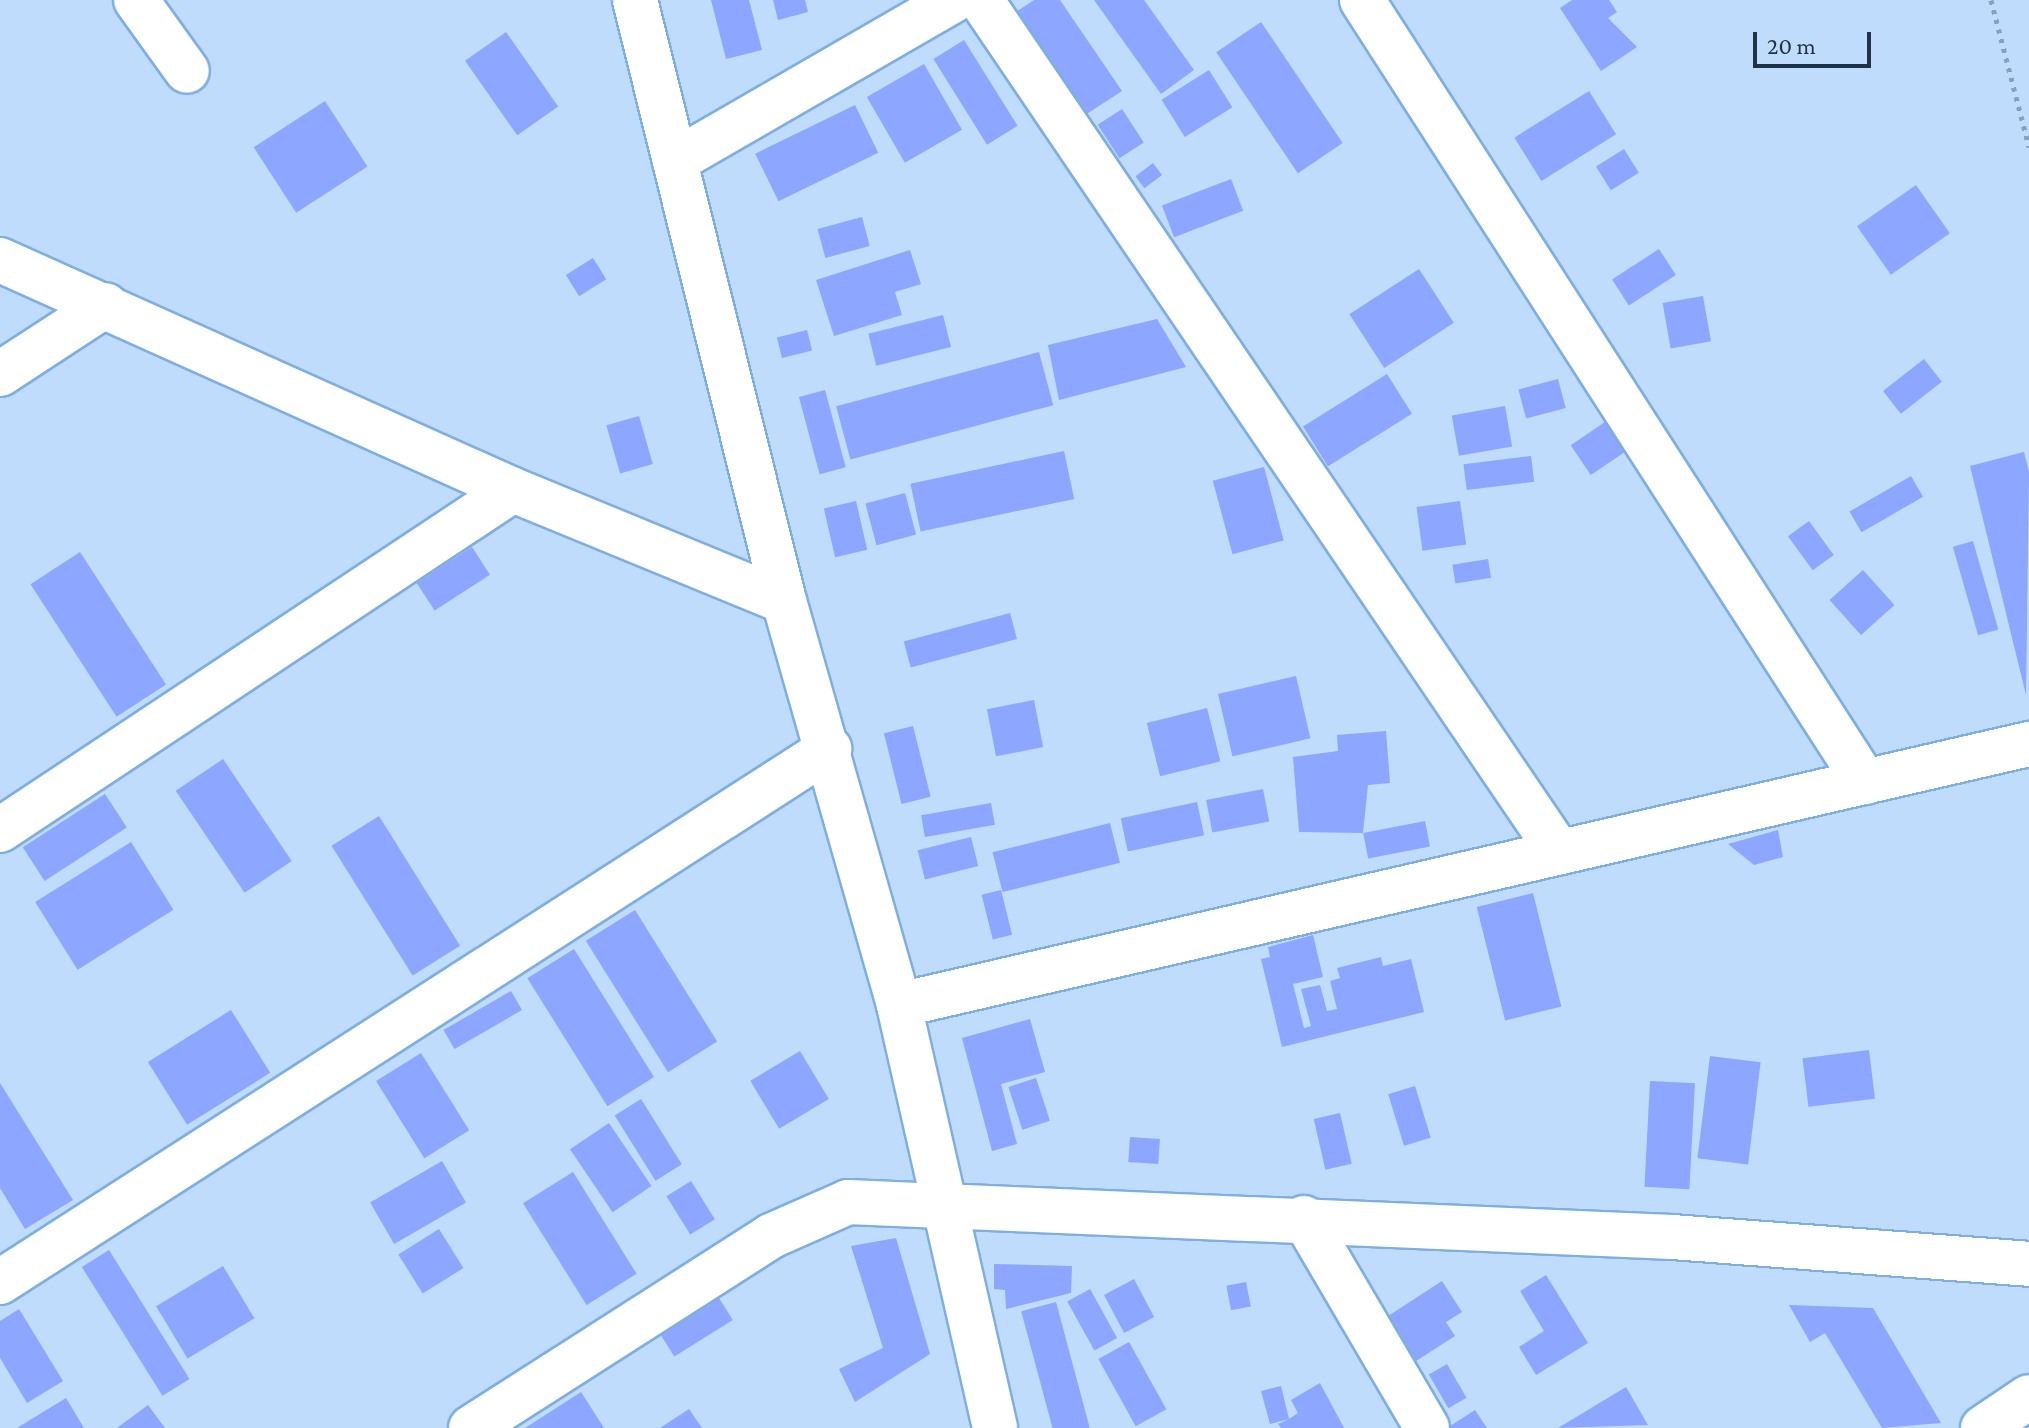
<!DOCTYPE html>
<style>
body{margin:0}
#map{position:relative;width:2029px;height:1428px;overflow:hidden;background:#bfdcfc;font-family:"Crimson Pro",serif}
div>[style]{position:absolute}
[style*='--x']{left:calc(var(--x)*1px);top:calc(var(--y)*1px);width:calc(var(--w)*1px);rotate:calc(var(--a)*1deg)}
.building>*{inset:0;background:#8da6ff;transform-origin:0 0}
.path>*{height:5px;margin-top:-2.5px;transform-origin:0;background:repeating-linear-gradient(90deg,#87a0bc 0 4px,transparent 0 10px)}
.roads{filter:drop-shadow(2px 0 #7faee1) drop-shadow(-2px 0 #7faee1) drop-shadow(0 2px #7faee1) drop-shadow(0 -2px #7faee1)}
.minor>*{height:44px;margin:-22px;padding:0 22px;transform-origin:22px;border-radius:22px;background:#fff}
.major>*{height:44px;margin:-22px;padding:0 22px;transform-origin:22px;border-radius:22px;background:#fff}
span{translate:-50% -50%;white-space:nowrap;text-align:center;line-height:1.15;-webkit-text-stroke:6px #bfdcfc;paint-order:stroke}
.scale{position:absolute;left:1753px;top:32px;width:118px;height:36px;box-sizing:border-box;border:4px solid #1f3247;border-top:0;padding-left:10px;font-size:24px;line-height:28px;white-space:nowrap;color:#1f3247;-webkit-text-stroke:6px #bfdcfc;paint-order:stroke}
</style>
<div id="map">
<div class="building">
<i style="clip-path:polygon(711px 0,749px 0,762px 50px,726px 59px)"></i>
<i style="clip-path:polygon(773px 0,805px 0,808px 12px,778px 20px)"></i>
<i style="clip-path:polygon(1034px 0,1060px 0,1122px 91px,1082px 117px,1013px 14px)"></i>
<i style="clip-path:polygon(1094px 0,1144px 0,1194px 70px,1161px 94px)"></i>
<i style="clip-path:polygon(1572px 0,1609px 0,1617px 12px,1608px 18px,1637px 47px,1601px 71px,1560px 8px)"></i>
<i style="left:1261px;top:22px;width:146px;height:54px;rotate:56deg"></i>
<i style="left:506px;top:32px;width:91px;height:50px;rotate:55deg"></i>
<i style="left:964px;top:40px;width:101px;height:36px;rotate:58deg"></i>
<i style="left:924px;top:64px;width:76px;height:66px;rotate:60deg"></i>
<i style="left:1209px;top:70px;width:44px;height:56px;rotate:58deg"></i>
<i style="left:1589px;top:91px;width:51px;height:88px;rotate:58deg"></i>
<i style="left:325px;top:101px;width:78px;height:85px;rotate:57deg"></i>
<i style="left:855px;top:105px;width:53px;height:111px;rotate:64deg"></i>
<i style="left:1122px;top:109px;width:40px;height:29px;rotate:57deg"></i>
<i style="left:1624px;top:149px;width:28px;height:33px;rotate:58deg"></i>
<i style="left:1153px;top:163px;width:15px;height:22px;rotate:53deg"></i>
<i style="left:1231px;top:179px;width:34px;height:74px;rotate:69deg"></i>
<i style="left:1916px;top:185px;width:59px;height:72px;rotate:55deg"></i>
<i style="left:862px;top:217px;width:30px;height:46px;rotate:75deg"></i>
<i style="left:1659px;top:249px;width:31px;height:56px;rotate:57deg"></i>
<i style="clip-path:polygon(910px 250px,921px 284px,895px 292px,902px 315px,834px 336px,816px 280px)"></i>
<i style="left:593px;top:258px;width:25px;height:32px;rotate:58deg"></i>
<i style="left:1419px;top:269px;width:64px;height:83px;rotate:57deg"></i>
<i style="left:1703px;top:296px;width:46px;height:41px;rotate:80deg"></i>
<i style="left:943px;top:315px;width:33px;height:77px;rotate:76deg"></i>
<i style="clip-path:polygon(1157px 319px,1186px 367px,1059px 400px,1048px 345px)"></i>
<i style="left:807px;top:330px;width:21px;height:31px;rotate:76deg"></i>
<i style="left:1039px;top:352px;width:55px;height:210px;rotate:75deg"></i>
<i style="left:1924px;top:359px;width:29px;height:52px;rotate:52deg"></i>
<i style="left:1387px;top:374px;width:47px;height:99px;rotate:58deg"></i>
<i style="left:1558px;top:379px;width:30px;height:41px;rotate:75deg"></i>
<i style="left:825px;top:390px;width:80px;height:27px;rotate:75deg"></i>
<i style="left:1505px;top:406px;width:41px;height:54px;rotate:80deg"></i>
<i style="left:639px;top:416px;width:50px;height:34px;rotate:74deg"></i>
<i style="left:1608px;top:420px;width:36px;height:45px;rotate:56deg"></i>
<i style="left:1064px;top:451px;width:49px;height:157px;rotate:78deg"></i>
<i style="clip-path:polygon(2024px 452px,2029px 472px,2026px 695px,1970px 466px)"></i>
<i style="left:1531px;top:456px;width:26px;height:68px;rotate:83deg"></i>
<i style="left:1264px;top:467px;width:76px;height:53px;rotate:75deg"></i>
<i style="left:1911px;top:476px;width:24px;height:71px;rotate:60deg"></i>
<i style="left:905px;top:493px;width:43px;height:41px;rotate:75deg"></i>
<i style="left:856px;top:501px;width:50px;height:33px;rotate:77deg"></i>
<i style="left:1460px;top:501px;width:44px;height:44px;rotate:82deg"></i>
<i style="left:1809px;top:521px;width:42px;height:26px;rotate:54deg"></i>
<i style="left:1973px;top:541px;width:92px;height:21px;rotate:74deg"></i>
<i style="left:472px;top:547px;width:33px;height:66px;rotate:57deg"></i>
<i style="left:80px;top:552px;width:158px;height:59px;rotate:57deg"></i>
<i style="left:1488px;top:559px;width:19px;height:36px;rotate:81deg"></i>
<i style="left:1863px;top:570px;width:47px;height:45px;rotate:48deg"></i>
<i style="left:1010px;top:613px;width:27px;height:110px;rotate:75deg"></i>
<i style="left:1296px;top:676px;width:64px;height:80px;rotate:77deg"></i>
<i style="left:1034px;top:700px;width:48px;height:48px;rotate:79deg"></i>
<i style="left:1207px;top:708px;width:55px;height:62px;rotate:76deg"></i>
<i style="left:913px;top:726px;width:73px;height:30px;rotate:76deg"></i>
<i style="clip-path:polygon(1386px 731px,1390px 783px,1368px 785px,1363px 833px,1299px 832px,1293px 757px,1338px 751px,1337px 735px)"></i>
<i style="left:223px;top:759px;width:123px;height:57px;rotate:56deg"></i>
<i style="left:1263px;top:789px;width:33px;height:58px;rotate:79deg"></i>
<i style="left:105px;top:794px;width:40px;height:98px;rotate:57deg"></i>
<i style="left:1197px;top:802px;width:34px;height:78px;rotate:78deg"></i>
<i style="left:991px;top:803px;width:22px;height:71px;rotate:80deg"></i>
<i style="left:379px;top:816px;width:153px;height:56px;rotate:58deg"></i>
<i style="left:1425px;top:821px;width:26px;height:63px;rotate:79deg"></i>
<i style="left:1110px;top:823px;width:41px;height:121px;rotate:76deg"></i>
<i style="clip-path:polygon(1778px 830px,1783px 857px,1754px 865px,1728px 844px)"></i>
<i style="left:971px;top:837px;width:30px;height:55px;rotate:76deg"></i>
<i style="left:131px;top:842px;width:80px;height:113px;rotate:58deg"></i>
<i style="left:1001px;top:890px;width:46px;height:20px;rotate:76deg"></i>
<i style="left:1533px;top:893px;width:117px;height:58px;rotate:76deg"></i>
<i style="left:635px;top:910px;width:155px;height:58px;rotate:58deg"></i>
<i style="clip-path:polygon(1313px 935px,1323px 977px,1293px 984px,1304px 1028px,1311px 1026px,1301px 989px,1320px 985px,1327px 1011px,1337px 1009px,1330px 981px,1340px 978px,1337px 968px,1381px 957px,1383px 966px,1411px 959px,1424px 1012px,1282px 1047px,1261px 959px,1270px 957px,1268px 947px)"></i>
<i style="left:574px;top:949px;width:151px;height:55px;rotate:58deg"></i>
<i style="left:511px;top:991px;width:22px;height:78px;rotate:60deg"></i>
<i style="left:231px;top:1010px;width:74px;height:98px;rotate:58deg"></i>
<i style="clip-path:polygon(1030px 1019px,1045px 1072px,1001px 1084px,1017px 1144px,992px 1151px,962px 1038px)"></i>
<i style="left:1869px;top:1050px;width:49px;height:67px;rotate:83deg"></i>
<i style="left:800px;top:1051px;width:56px;height:58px;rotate:59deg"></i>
<i style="left:421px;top:1053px;width:91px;height:53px;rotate:58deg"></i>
<i style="left:1710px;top:1056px;width:51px;height:103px;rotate:7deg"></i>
<i style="left:1036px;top:1078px;width:45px;height:29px;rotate:72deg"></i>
<i style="left:1650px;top:1081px;width:45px;height:106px;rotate:3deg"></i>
<i style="clip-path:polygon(0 1083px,73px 1200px,25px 1229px,0 1188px)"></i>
<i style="left:1415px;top:1086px;width:54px;height:28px;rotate:73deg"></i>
<i style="left:641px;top:1099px;width:77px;height:31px;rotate:58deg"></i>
<i style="left:1340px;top:1113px;width:52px;height:27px;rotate:77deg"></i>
<i style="left:609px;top:1123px;width:76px;height:47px;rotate:56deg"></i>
<i style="left:1130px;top:1137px;width:30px;height:25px;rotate:4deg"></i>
<i style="left:442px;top:1161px;width:48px;height:83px;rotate:60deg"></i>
<i style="left:573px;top:1172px;width:120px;height:59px;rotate:58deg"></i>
<i style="left:691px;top:1181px;width:45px;height:29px;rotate:58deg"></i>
<i style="left:439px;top:1229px;width:46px;height:48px;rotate:58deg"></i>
<i style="clip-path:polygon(896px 1238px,930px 1354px,855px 1402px,839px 1369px,883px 1348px,851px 1246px)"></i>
<i style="left:109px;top:1250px;width:152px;height:32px;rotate:58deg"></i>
<i style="clip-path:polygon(994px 1264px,1072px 1266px,1071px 1293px,1006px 1309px,1005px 1290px,994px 1289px)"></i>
<i style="left:223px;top:1266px;width:61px;height:78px;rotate:59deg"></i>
<i style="clip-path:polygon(1546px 1275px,1588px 1343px,1536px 1375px,1519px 1347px,1544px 1331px,1520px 1291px)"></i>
<i style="left:1134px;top:1279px;width:43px;height:34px;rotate:62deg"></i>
<i style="clip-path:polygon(1442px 1281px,1462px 1312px,1446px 1322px,1455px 1336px,1416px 1361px,1388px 1316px)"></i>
<i style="left:1246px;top:1282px;width:25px;height:20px;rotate:79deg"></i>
<i style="left:1090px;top:1289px;width:56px;height:26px;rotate:61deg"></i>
<i style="left:719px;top:1298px;width:26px;height:69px;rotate:58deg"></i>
<i style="left:1056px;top:1302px;width:130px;height:36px;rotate:75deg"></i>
<i style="clip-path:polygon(1789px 1305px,1873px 1308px,1941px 1423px,1882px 1428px,1825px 1333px,1810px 1342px)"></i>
<i style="clip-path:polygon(19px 1309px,63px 1381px,27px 1403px,0 1358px,0 1321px)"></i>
<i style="left:1129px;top:1342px;width:77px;height:35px;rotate:61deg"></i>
<i style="left:1447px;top:1364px;width:39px;height:21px;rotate:60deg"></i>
<i style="clip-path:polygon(1320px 1383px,1344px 1428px,1281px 1428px,1278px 1424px,1289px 1419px,1270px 1424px,1261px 1391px,1281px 1386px,1289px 1419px,1298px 1413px,1291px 1400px)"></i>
<i style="clip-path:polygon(1626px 1387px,1648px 1425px,1558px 1428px)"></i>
<i style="clip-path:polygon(581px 1392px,604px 1428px,525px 1428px)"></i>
<i style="clip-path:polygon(66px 1398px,84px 1428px,17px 1428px)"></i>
<i style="clip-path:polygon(148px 1405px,165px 1428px,117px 1428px)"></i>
<i style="clip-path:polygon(689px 1409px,702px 1428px,660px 1428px)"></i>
<i style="clip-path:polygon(1475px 1410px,1487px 1428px,1447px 1428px)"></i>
</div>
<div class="path">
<i style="--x:1991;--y:0;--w:152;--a:75.5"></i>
</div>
<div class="roads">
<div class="minor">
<i style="--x:136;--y:0;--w:87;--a:54.3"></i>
<i style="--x:635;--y:0;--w:619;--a:76.08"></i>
<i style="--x:784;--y:601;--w:420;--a:74.1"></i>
<i style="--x:899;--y:1005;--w:434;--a:77.2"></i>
<i style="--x:981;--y:0;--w:1030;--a:55.85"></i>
<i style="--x:1362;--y:0;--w:930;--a:57.25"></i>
<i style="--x:675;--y:161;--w:322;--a:-30"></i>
<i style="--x:0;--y:260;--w:562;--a:24.15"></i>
<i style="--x:513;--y:490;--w:293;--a:22.3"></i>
<i style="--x:0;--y:374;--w:126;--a:-33.1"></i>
<i style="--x:0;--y:830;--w:615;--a:-33.54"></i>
<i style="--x:899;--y:1005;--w:1160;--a:-13.01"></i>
<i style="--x:1304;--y:1218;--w:243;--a:59.6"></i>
<i style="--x:0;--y:1282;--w:986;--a:-32.74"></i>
<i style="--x:1983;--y:1428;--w:55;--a:-34"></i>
</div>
<div class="major">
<i style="--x:471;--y:1428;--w:356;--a:-32.6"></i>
<i style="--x:771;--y:1236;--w:84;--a:-23.8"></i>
<i style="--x:848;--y:1202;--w:825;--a:2.43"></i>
<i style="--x:1672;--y:1237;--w:358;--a:4.3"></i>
</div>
</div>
<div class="scale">20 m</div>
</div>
